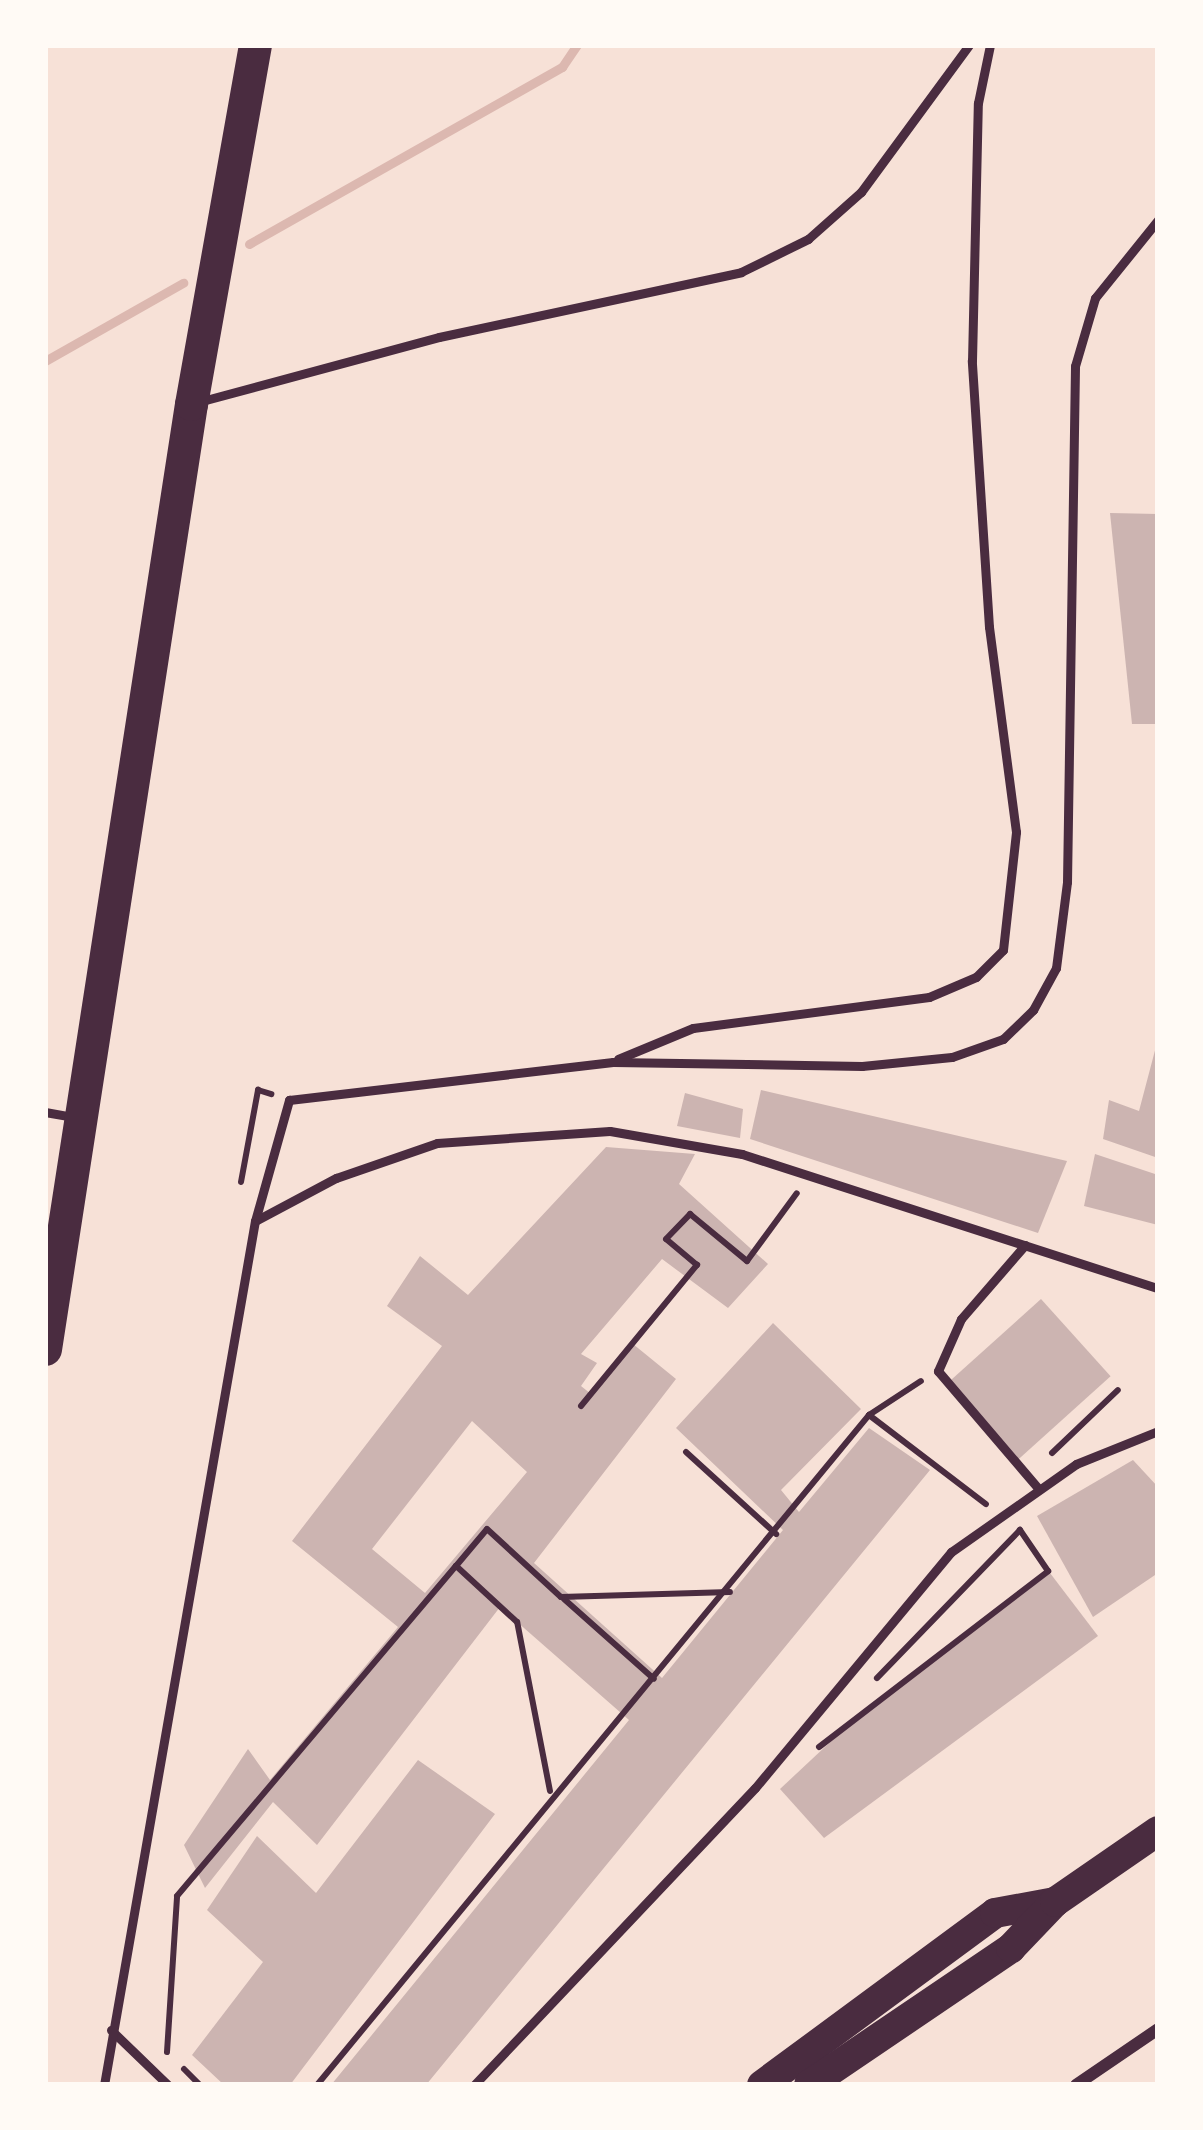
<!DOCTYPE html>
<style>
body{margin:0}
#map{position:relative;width:1203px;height:2130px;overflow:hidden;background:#f7e1d7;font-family:Montserrat,sans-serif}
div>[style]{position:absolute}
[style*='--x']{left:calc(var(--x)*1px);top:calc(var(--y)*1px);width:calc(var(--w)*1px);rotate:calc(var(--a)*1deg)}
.stream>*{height:9px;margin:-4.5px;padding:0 4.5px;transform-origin:4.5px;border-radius:4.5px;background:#dcb8b0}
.building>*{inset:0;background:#ccb4b1;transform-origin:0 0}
.path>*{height:6px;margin:-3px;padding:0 3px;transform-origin:3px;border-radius:3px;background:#4a2c40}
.service>*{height:9px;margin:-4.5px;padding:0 4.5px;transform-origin:4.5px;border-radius:4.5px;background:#4a2c40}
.minor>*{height:12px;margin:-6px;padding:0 6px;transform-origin:6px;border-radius:6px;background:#4a2c40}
.primary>*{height:30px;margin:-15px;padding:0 15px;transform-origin:15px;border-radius:15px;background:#4a2c40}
.trunk>*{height:33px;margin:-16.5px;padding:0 16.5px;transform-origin:16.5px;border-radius:16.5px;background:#4a2c40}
span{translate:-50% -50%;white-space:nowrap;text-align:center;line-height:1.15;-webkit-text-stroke:9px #fffaf5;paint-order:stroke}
.frame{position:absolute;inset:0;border:48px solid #fffaf5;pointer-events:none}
</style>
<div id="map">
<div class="stream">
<i style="--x:249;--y:244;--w:360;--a:-29.5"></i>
<i style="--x:562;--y:67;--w:27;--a:-56"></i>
<i style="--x:45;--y:361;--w:159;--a:-29.5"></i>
</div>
<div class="building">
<i style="clip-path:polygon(1110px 513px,1158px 514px,1158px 724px,1132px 724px)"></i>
<i style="clip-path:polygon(1158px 1039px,1158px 1158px,1103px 1139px,1109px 1100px,1139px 1111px)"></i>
<i style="clip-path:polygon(761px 1090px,1067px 1161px,1038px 1233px,750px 1139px)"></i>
<i style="clip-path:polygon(685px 1093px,743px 1109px,740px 1138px,677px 1126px)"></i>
<i style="clip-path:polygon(evenodd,606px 1147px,695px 1154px,679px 1184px,768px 1264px,728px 1308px,662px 1259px,581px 1354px,597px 1363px,581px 1386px,591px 1394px,633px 1344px,676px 1379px,534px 1563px,662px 1678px,783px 1530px,676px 1428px,773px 1323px,861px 1409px,781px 1490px,799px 1512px,869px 1428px,930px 1470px,426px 2085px,331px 2085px,629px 1720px,500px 1607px,317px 1845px,273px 1802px,205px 1888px,184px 1845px,248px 1749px,270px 1780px,398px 1627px,292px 1541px,442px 1346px,387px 1306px,420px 1256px,468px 1295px,606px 1147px,472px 1421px,527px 1472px,425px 1593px,372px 1549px,472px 1421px)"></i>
<i style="clip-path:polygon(1095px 1154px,1158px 1175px,1158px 1225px,1084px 1206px)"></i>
<i style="left:1041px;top:1299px;width:104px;height:129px;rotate:48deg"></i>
<i style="clip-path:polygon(1133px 1460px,1158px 1487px,1158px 1573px,1093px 1617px,1037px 1516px)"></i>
<i style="clip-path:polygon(1050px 1573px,1098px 1636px,824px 1838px,780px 1789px,842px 1731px)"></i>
<i style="clip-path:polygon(418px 1760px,495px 1814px,290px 2085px,224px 2085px,192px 2055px,263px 1962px,207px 1910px,257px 1836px,316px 1893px)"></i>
</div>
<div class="path">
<i style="--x:241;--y:1182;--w:94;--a:-79.5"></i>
<i style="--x:258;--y:1090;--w:14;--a:17"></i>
<i style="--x:581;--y:1406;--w:183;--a:-50.6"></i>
<i style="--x:697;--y:1265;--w:40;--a:-140"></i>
<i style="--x:666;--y:1239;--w:35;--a:-46"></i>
<i style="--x:690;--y:1214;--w:74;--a:39.5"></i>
<i style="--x:747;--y:1261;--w:84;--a:-53.7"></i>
<i style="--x:869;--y:1415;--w:62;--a:-33.2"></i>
<i style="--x:686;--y:1452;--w:122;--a:42.3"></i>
<i style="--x:1052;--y:1453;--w:91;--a:-43.7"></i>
<i style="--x:564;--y:1599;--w:120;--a:41.6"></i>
<i style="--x:819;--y:1747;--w:289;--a:-37.5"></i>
<i style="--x:1048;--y:1571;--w:50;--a:-124.3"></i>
<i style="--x:1020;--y:1530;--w:206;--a:134"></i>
<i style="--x:550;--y:1791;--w:172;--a:-101"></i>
<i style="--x:517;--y:1622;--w:83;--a:-137.4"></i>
<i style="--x:456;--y:1566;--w:48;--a:-50"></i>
<i style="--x:487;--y:1529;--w:100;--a:42.6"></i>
<i style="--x:561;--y:1597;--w:169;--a:-1.7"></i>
<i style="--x:167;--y:2052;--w:156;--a:-86.3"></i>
<i style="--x:177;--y:1896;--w:432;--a:-49.8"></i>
<i style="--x:184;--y:2069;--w:23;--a:45"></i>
<i style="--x:317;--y:2085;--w:868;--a:-50.52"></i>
<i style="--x:869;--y:1415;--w:147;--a:37.3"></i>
</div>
<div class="service">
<i style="--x:202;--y:401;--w:245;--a:-15.1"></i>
<i style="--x:439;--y:337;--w:309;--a:-12.1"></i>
<i style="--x:741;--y:272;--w:75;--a:-26.2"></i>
<i style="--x:808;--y:239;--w:71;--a:-41.6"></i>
<i style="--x:861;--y:192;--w:182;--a:-53.7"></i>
<i style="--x:618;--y:1059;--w:81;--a:-22.5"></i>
<i style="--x:693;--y:1028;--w:238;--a:-7.5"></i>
<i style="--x:929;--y:997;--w:51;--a:-23.1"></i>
<i style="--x:976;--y:977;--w:38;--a:-45"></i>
<i style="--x:1003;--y:950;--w:119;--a:-83.7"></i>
<i style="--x:1016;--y:832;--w:207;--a:-97.5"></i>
<i style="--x:989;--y:627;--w:267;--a:-93.7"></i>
<i style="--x:972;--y:361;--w:258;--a:-88.7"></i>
<i style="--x:978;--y:103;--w:59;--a:-78.3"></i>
<i style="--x:45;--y:1112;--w:28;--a:10"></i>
<i style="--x:255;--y:1221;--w:92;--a:-28"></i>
<i style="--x:336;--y:1178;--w:107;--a:-19.1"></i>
<i style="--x:437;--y:1143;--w:173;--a:-4"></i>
<i style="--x:610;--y:1131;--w:134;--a:9.9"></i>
<i style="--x:742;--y:1154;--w:437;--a:17.9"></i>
<i style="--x:1025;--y:1245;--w:98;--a:130.9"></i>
<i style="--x:961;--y:1319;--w:57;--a:113.9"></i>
<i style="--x:938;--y:1371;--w:154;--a:49.5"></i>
<i style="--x:111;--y:2030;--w:79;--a:44"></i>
<i style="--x:104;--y:2085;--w:877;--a:-80.09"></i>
<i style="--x:255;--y:1221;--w:126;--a:-74.3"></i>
<i style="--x:289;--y:1100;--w:326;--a:-6.7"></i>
<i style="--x:613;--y:1062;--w:249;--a:0.9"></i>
<i style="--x:862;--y:1066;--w:90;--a:-5.7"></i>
<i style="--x:952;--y:1057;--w:54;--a:-19.4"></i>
<i style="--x:1003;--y:1039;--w:42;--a:-44"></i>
<i style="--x:1033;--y:1010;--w:48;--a:-61.3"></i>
<i style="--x:1056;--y:968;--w:87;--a:-82.7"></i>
<i style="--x:1067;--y:882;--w:516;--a:-89.11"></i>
<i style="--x:1075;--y:366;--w:71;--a:-73.6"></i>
<i style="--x:1095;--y:298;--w:100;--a:-51.1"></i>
<i style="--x:474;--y:2085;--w:409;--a:-46.6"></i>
<i style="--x:755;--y:1788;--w:307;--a:-50.3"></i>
<i style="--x:951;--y:1552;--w:153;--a:-35.1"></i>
<i style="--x:1076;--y:1464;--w:88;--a:-21.9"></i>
</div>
<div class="minor">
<i style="--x:1076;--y:2085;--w:99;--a:-34.3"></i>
</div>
<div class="primary">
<i style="--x:762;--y:2085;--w:290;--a:-36.4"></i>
<i style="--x:995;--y:1913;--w:61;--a:-10.4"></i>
<i style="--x:809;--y:2085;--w:244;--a:-34.1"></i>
<i style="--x:1011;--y:1948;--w:64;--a:-46.3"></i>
<i style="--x:1055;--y:1902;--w:125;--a:-34.6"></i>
</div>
<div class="trunk">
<i style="--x:45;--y:1349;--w:956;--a:-81.22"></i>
<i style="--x:191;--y:404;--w:365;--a:-79.9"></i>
</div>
<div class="frame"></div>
</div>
